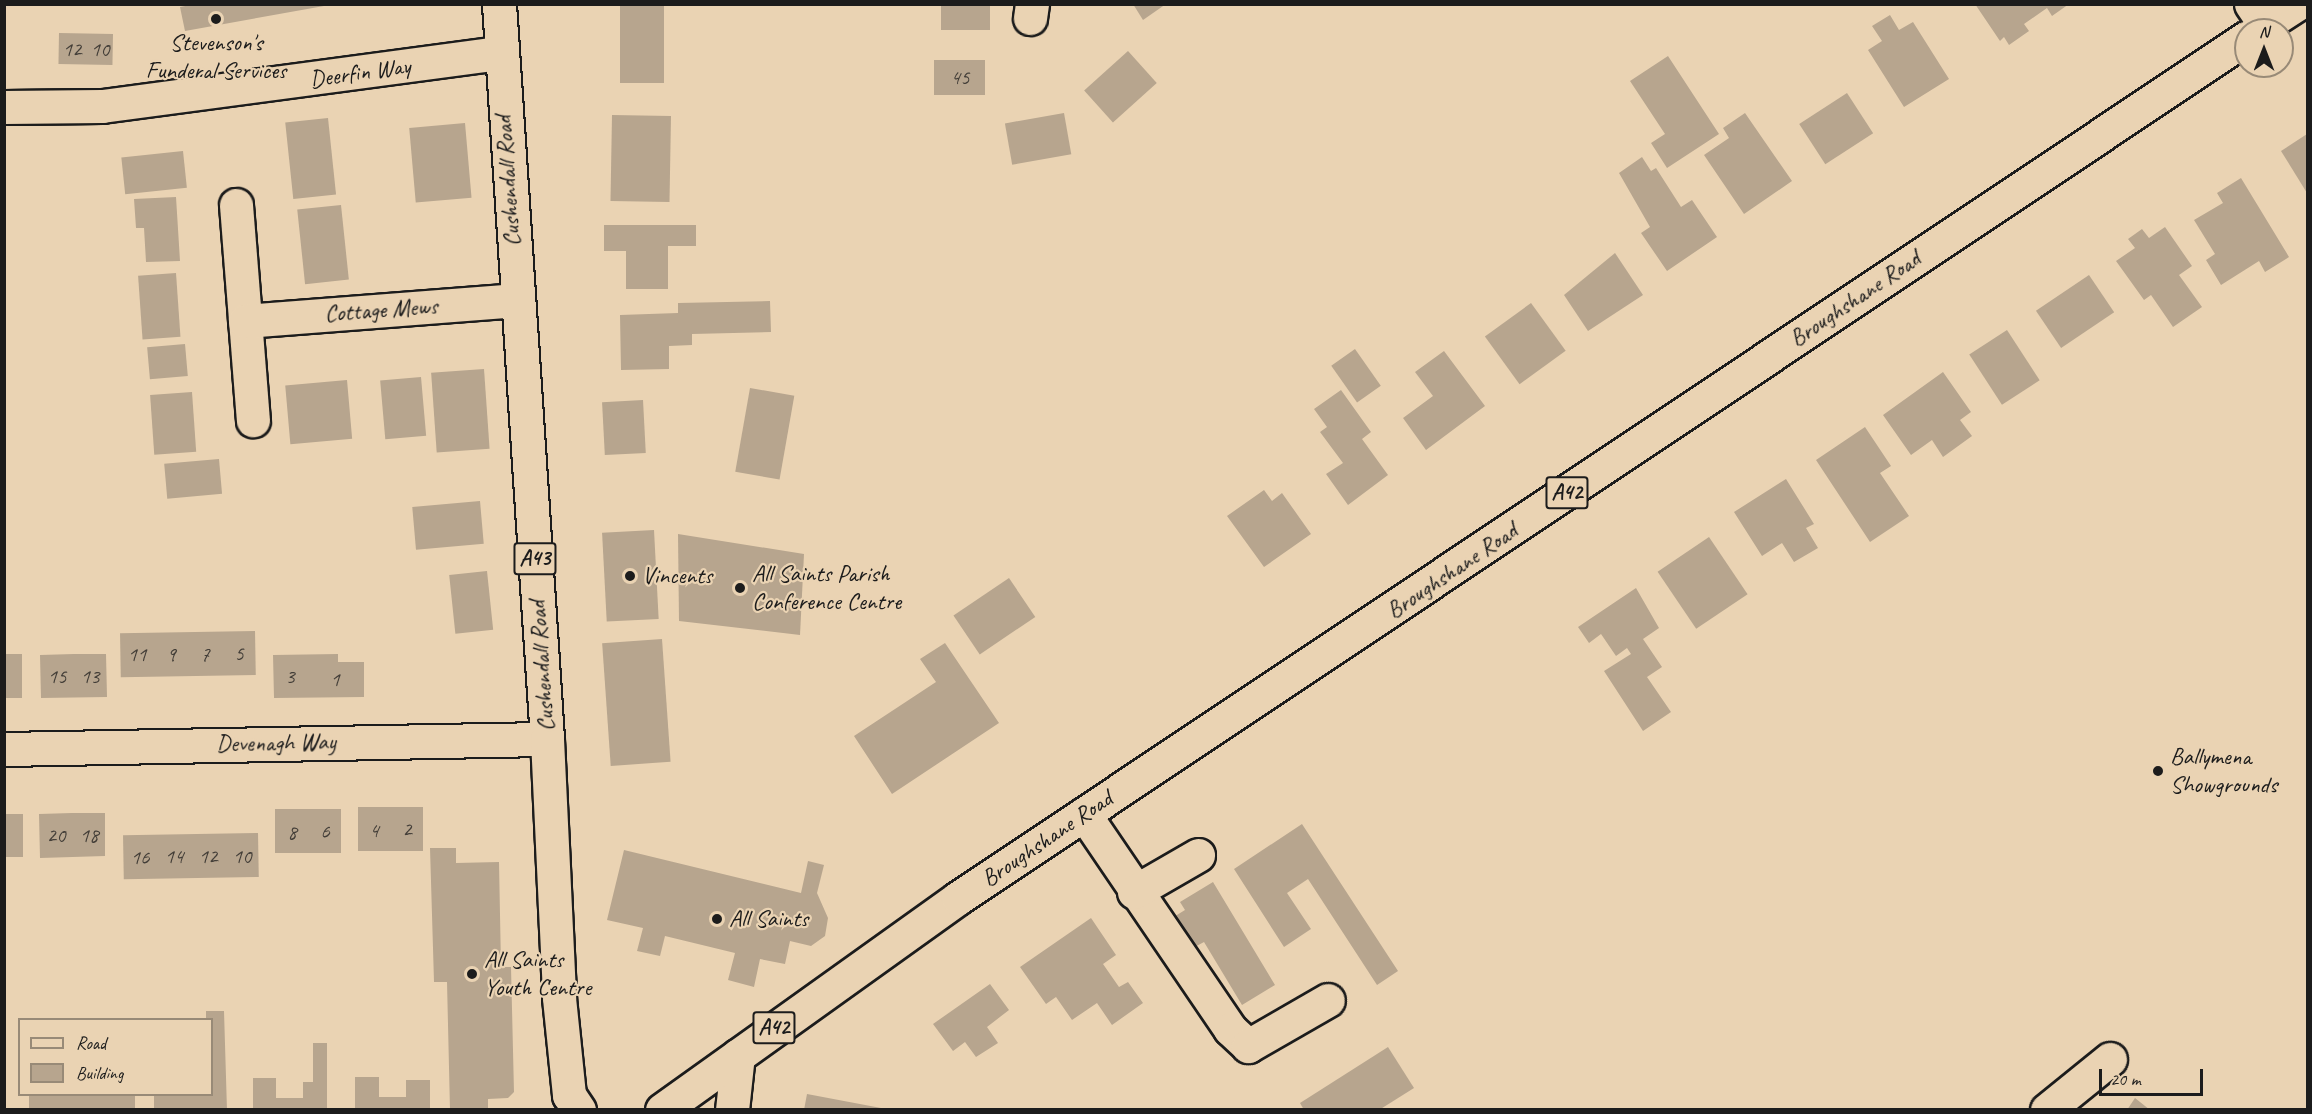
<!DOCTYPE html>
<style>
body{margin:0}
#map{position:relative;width:2312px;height:1114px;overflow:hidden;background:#ead3b3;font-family:Caveat,sans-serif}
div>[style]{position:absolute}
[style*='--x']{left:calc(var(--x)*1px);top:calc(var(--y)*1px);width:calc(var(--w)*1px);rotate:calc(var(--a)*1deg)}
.building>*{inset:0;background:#b7a58e;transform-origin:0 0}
.roads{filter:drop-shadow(2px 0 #1c1c1c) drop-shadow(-2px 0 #1c1c1c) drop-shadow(0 2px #1c1c1c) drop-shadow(0 -2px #1c1c1c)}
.minor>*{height:33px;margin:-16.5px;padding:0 16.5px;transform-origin:16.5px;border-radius:16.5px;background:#ead3b3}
.major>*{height:33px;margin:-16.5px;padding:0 16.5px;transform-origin:16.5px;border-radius:16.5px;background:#ead3b3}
.dots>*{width:16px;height:16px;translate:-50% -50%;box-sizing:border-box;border:3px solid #ead3b3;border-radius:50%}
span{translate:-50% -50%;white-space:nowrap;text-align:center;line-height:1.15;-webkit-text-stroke:4.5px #ead3b3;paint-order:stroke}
.number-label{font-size:21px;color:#433e38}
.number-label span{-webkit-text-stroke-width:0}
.shield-label span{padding:2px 4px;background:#ead3b3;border:2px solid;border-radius:4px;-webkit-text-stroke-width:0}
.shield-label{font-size:22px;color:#1c1c1c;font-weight:700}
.poi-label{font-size:24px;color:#1c1c1c}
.left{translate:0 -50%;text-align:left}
.street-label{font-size:24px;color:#1c1c1c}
.frame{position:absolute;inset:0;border:6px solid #1c1c1c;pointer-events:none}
.legend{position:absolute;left:18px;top:1018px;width:195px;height:78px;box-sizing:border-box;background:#ead3b3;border:2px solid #988a77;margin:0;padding:8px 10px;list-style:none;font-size:18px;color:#1c1c1c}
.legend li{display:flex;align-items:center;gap:12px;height:30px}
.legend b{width:30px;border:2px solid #988a77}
.north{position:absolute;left:2234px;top:18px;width:60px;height:60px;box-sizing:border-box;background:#ead3b3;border:2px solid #988a77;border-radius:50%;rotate:0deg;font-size:16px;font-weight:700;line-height:24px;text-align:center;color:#1c1c1c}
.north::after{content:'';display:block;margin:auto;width:21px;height:27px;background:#1c1c1c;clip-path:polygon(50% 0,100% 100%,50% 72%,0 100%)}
.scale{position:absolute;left:2099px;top:1069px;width:104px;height:27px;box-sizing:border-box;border:3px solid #1c1c1c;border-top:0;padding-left:8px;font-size:18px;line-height:21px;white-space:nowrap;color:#1c1c1c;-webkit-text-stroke:4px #ead3b3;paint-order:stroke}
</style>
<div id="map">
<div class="building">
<i style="clip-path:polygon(196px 4px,324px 4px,324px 6px,185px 31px,180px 7px)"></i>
<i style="left:620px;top:4px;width:44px;height:79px"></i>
<i style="left:941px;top:4px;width:49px;height:26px"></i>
<i style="clip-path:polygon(1133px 4px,1166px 4px,1143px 20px)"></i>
<i style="clip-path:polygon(1975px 4px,2069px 4px,2052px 16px,2047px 8px,2024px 24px,2029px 31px,2009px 45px,2004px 37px,2000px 41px)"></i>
<i style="clip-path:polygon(1890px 15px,1899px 30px,1913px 22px,1949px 79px,1904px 107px,1868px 50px,1882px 41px,1872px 26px)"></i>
<i style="left:59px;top:33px;width:54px;height:31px;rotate:1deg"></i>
<i style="left:1128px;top:51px;width:43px;height:59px;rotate:48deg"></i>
<i style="clip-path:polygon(1668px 56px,1719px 134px,1667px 168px,1651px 143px,1665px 134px,1630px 81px)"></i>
<i style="left:934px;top:60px;width:51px;height:35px"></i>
<i style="left:1847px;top:93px;width:48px;height:57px;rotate:57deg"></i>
<i style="left:1064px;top:113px;width:42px;height:60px;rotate:80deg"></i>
<i style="clip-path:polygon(1745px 113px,1792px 181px,1744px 214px,1704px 155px,1729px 138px,1723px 128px)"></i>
<i style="left:612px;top:115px;width:59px;height:86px;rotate:1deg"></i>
<i style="left:328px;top:118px;width:77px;height:43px;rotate:84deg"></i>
<i style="left:465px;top:123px;width:75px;height:56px;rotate:85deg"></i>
<i style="clip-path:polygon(2307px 134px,2307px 193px,2281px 151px)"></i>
<i style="left:183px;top:151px;width:37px;height:62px;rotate:84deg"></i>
<i style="clip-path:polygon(1642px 157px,1651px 171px,1656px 168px,1681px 207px,1692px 200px,1717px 237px,1667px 271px,1641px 233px,1650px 227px,1619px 173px)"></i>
<i style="clip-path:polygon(2241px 178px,2289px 257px,2265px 272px,2259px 261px,2221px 285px,2206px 260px,2215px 254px,2194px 220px,2223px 203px,2217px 193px)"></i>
<i style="clip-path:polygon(176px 197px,180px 261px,146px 262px,144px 228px,136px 228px,134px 199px)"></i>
<i style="left:341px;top:205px;width:75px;height:44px;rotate:84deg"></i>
<i style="clip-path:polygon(604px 225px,696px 225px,696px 246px,668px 246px,668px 289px,626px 289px,626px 251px,604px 251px)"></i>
<i style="clip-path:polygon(2165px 227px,2192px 266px,2179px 275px,2202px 307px,2173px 327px,2151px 295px,2144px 300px,2116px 261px,2135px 248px,2128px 239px,2142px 229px,2149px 238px)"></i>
<i style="clip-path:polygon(1615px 253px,1643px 295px,1588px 331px,1564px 295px)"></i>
<i style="left:176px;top:273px;width:64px;height:38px;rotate:86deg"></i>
<i style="left:2089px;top:275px;width:45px;height:64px;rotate:56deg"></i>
<i style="clip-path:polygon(770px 301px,771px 332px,692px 334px,692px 345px,669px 346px,669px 369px,621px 370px,620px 315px,678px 313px,678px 303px)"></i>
<i style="left:1531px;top:303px;width:59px;height:57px;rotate:54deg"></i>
<i style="left:2007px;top:330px;width:60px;height:45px;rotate:57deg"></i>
<i style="left:185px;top:344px;width:32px;height:38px;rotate:85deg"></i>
<i style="left:1355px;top:349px;width:45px;height:29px;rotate:55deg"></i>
<i style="clip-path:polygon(1444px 351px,1485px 406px,1426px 450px,1403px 418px,1433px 396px,1415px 372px)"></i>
<i style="left:484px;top:369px;width:80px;height:53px;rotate:86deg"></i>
<i style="clip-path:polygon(1943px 372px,1971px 412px,1960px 420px,1972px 436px,1943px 457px,1932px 440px,1911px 455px,1883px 415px)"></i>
<i style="left:421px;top:377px;width:59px;height:41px;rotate:85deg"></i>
<i style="left:347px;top:380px;width:59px;height:62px;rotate:85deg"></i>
<i style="left:750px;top:388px;width:45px;height:85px;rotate:10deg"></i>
<i style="clip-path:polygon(1341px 390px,1371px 432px,1362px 439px,1388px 475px,1348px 505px,1326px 474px,1343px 463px,1320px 432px,1327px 427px,1314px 409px)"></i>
<i style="left:192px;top:392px;width:60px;height:42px;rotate:86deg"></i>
<i style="left:643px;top:400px;width:53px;height:41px;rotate:87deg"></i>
<i style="clip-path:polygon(1865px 427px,1891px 466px,1880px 473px,1909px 516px,1870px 542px,1816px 460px)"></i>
<i style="left:219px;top:459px;width:35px;height:55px;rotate:85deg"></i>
<i style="clip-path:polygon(1786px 479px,1814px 524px,1806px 528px,1818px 548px,1794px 562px,1782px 543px,1762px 556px,1734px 512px)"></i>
<i style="clip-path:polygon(1264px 490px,1272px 501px,1282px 493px,1311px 534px,1264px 567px,1227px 516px)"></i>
<i style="left:480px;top:501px;width:43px;height:68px;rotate:85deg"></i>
<i style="left:654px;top:530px;width:89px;height:52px;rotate:87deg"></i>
<i style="clip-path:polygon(678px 534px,804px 554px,800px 635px,679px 621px)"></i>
<i style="left:1709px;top:537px;width:69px;height:62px;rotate:56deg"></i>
<i style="left:487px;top:571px;width:59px;height:38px;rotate:84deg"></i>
<i style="left:1009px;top:578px;width:47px;height:67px;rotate:56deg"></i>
<i style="clip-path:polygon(1636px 588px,1659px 628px,1643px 639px,1662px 667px,1647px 677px,1671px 712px,1643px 731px,1604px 671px,1631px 654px,1627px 648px,1616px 656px,1601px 634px,1589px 643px,1578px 627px)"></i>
<i style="left:255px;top:631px;width:44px;height:135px;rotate:89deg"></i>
<i style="left:662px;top:639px;width:123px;height:60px;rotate:86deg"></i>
<i style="clip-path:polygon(945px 643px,999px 723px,892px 794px,854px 736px,936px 682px,920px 659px)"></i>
<i style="left:4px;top:654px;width:18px;height:44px"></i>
<i style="clip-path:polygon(74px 654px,106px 654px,107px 697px,41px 698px,40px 655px)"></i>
<i style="clip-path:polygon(338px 654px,338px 662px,364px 662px,364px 697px,274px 698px,273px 655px)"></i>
<i style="left:423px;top:807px;width:44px;height:65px;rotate:90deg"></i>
<i style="left:341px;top:809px;width:44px;height:66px;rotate:90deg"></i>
<i style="clip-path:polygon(72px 813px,105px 813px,105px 856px,40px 858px,39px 814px)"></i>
<i style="left:4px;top:814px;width:19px;height:43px"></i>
<i style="clip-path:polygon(1302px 824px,1398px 971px,1377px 985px,1308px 879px,1287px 893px,1311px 929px,1284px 947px,1234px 869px)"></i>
<i style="left:258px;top:833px;width:44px;height:135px;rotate:89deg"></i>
<i style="clip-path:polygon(430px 848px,456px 848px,456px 863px,499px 862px,501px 967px,511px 967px,514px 1092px,508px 1098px,488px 1099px,488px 1110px,450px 1110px,447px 982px,434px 982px)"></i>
<i style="clip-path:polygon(624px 850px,801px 893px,808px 861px,824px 865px,817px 893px,828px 918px,825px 936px,811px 946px,790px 941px,785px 964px,760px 959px,754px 987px,728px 980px,735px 953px,665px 936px,660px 956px,637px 951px,643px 928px,607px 920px)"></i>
<i style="clip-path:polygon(1213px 882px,1275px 985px,1242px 1005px,1204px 942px,1191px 949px,1172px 918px,1185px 910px,1180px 902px)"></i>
<i style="clip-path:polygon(1091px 918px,1116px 955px,1103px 964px,1119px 987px,1128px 982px,1143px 1003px,1112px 1025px,1097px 1003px,1072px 1020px,1056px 997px,1046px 1004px,1020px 967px)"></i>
<i style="clip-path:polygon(990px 984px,1009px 1010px,987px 1027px,998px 1043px,976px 1057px,965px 1042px,953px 1051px,933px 1024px)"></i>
<i style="clip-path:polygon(206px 1011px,224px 1011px,227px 1110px,154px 1110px,154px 1095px,212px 1095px,212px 1020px,206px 1020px)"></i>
<i style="clip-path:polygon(313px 1043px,327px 1043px,327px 1110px,253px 1110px,253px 1078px,276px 1078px,276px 1098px,303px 1098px,303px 1082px,313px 1082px)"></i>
<i style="clip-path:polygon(1388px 1047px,1414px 1088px,1379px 1110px,1304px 1110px,1300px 1103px)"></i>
<i style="clip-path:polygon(355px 1077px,379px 1077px,379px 1097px,406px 1097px,406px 1080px,430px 1080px,430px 1110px,355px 1110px)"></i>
<i style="clip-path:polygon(807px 1094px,881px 1108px,881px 1110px,804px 1110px)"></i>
<i style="left:29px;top:1095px;width:106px;height:15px"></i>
<i style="clip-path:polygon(2135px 1098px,2150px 1110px,2127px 1110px)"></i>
</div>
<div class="roads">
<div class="minor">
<i style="--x:2251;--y:4;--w:25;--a:56"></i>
<i style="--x:1030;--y:18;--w:14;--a:-82"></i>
<i style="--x:4;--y:107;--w:98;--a:-0.6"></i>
<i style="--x:102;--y:106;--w:401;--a:-7.6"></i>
<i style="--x:236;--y:205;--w:216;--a:85.5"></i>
<i style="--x:245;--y:321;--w:273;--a:-4.4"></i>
<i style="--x:4;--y:749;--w:543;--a:-1.06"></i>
<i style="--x:1084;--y:814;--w:260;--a:55.8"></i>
<i style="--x:1230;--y:1029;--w:25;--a:43"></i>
<i style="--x:1248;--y:1046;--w:92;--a:-29.9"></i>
<i style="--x:1134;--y:892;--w:74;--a:-30"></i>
<i style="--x:732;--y:1110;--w:55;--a:-83.8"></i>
<i style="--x:2047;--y:1110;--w:81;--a:-39"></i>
</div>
<div class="major">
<i style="--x:499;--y:4;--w:737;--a:86.26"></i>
<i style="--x:547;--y:739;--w:259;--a:87.3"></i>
<i style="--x:559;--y:998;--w:98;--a:84.1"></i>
<i style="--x:569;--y:1095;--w:18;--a:56"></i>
<i style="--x:2257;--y:30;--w:48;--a:-33"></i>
<i style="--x:662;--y:1110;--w:364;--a:-35.6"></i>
<i style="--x:958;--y:898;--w:1549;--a:-33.73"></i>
</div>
</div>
<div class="dots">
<i style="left:216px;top:19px;background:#1c1c1c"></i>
<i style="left:630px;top:576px;background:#1c1c1c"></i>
<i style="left:740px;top:588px;background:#1c1c1c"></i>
<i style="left:2158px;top:771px;background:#1c1c1c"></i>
<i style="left:717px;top:919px;background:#1c1c1c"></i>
<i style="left:472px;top:974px;background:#1c1c1c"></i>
</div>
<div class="number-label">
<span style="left:72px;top:49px">12</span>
<span style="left:100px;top:49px">10</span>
<span style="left:960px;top:77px">45</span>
<span style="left:239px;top:653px">5</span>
<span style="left:137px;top:654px">11</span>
<span style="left:171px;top:654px">9</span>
<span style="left:205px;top:654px">7</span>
<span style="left:57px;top:676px">15</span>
<span style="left:90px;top:676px">13</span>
<span style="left:290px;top:676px">3</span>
<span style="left:335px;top:679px">1</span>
<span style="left:407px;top:829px">2</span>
<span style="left:374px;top:830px">4</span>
<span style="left:325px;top:831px">6</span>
<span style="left:292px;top:832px">8</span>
<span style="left:56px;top:835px">20</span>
<span style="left:89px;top:835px">18</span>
<span style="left:174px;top:856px">14</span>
<span style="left:208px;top:856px">12</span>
<span style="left:242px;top:856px">10</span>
<span style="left:140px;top:857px">16</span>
</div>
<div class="shield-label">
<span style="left:1567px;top:493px">A42</span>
<span style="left:535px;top:559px">A43</span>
<span style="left:774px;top:1028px">A42</span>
</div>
<div class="poi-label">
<span style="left:216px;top:57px">Stevenson's<br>Funderal Services</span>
<span class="left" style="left:752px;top:588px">All Saints Parish<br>Conference Centre</span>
<span class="left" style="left:642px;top:576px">Vincents</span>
<span class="left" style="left:2170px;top:771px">Ballymena<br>Showgrounds</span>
<span class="left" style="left:729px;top:919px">All Saints</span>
<span class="left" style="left:484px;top:974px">All Saints<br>Youth Centre</span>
</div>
<div class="street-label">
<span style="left:360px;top:73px;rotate:-8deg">Deerfin Way</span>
<span style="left:508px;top:181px;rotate:-94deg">Cushendall Road</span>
<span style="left:1855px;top:299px;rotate:-34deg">Broughshane Road</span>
<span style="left:381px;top:310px;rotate:-4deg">Cottage Mews</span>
<span style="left:1452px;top:571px;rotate:-34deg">Broughshane Road</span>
<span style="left:542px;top:666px;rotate:-94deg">Cushendall Road</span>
<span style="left:276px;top:743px;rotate:-1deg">Devenagh Way</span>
<span style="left:1047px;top:839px;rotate:-34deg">Broughshane Road</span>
</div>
<div class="frame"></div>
<ul class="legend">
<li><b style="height:8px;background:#ead3b3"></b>Road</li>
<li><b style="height:16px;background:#b7a58e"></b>Building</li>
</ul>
<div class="north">N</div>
<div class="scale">20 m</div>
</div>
